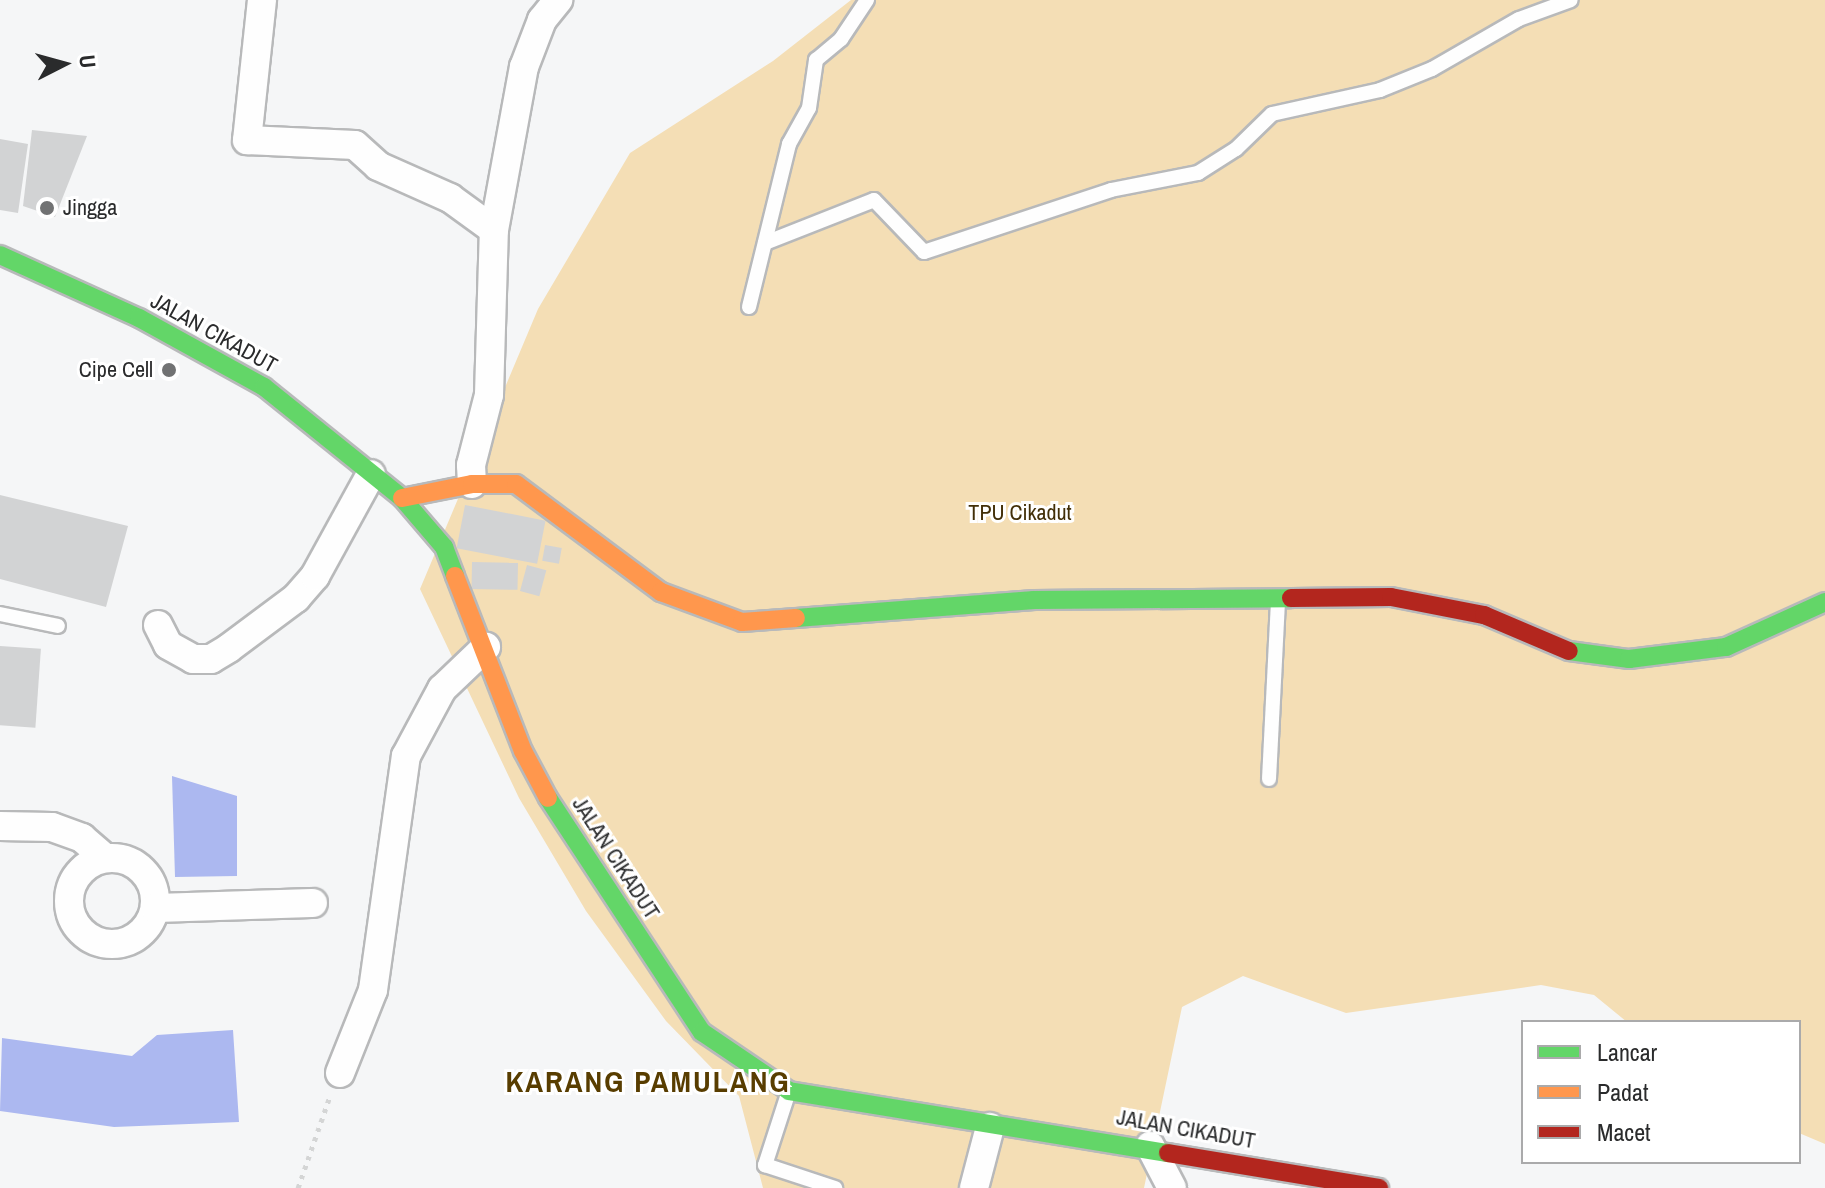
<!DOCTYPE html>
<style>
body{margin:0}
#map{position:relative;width:1825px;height:1188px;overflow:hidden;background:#f5f6f7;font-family:"Archivo Narrow",sans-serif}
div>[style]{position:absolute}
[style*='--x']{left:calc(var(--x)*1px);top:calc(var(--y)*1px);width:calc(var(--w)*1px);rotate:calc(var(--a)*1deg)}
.green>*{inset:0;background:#f4deb5}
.water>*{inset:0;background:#acb8f0}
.building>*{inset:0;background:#d2d3d4;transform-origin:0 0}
.path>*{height:5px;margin-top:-2.5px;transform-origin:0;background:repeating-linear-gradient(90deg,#d4d5d5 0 4px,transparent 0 10px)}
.roads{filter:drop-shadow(2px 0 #b8b9ba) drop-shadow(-2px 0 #b8b9ba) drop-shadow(0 2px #b8b9ba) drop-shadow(0 -2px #b8b9ba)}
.lane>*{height:14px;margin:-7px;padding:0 7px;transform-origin:7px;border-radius:7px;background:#fefefe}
.street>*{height:28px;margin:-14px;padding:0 14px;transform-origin:14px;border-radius:14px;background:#fefefe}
.street>.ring{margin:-14px;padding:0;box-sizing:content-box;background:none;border:28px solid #fefefe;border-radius:50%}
.fast>*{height:18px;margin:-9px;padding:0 9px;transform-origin:9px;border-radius:9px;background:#63d668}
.slow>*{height:18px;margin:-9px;padding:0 9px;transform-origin:9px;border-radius:9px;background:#ff974d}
.jam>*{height:18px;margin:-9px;padding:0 9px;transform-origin:9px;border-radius:9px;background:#b3261e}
.dots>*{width:22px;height:22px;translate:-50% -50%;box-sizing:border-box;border:4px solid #fff;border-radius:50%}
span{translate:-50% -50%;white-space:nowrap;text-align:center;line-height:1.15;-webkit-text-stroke:6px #fff;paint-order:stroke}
.poi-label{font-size:22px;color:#2a2b2c}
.left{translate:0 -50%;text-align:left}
.right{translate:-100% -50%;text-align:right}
.street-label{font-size:22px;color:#2a2b2c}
.park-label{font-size:22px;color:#422f08}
.district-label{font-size:30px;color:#583d00;font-weight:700;letter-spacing:2px}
.legend{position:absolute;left:1521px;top:1020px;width:280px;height:144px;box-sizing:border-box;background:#fff;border:2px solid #aaaaab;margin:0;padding:10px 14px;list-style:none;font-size:24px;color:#2a2b2c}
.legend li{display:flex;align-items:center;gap:16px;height:40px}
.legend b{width:40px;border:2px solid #aaaaab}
.north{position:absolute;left:24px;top:24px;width:80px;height:80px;-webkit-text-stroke:6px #fff;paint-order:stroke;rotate:84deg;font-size:22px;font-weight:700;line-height:32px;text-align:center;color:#2a2b2c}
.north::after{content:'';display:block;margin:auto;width:28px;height:36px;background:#2a2b2c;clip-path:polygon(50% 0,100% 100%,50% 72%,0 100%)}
</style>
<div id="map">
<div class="green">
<i style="clip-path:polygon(851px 0,1825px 0,1825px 1144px,1799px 1133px,1799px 1022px,1627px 1022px,1594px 995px,1541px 985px,1346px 1013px,1243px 976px,1182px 1007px,1144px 1188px,763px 1188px,739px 1096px,666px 1021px,586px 911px,519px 798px,420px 589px,538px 309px,630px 153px,773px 61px)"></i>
</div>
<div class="water">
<i style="clip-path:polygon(172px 776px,237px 796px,237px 876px,175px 877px)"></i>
<i style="clip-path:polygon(233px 1030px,239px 1122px,114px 1127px,0 1111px,2px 1038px,132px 1056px,157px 1035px)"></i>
</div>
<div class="building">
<i style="clip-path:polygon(32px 130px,87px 136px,55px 217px,23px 206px)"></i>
<i style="clip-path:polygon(0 139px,28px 144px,18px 213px,0 210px)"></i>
<i style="clip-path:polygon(0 495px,128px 526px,106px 607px,0 579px)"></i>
<i style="left:465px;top:505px;width:82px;height:44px;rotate:11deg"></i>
<i style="left:545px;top:545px;width:17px;height:16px;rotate:10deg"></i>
<i style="left:472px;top:562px;width:46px;height:27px;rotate:1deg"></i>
<i style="left:527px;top:565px;width:20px;height:27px;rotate:15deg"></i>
<i style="left:0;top:646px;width:41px;height:79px;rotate:4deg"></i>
</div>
<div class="path">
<i style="--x:298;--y:1188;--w:97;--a:-70.8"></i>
</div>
<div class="roads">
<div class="lane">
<i style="--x:765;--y:243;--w:117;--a:-21.5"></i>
<i style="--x:874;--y:200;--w:72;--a:46.1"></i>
<i style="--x:924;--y:252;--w:197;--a:-18.3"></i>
<i style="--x:1111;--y:190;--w:89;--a:-11.1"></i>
<i style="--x:1198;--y:173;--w:45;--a:-32.3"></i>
<i style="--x:1236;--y:149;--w:50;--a:-44.2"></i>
<i style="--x:1272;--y:114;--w:111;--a:-12.5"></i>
<i style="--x:1380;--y:90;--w:56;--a:-22"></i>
<i style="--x:1432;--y:69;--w:100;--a:-29.9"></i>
<i style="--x:1519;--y:19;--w:55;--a:-20.1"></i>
<i style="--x:749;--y:307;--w:168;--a:-76.2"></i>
<i style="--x:789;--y:144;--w:41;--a:-60.9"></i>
<i style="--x:809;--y:108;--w:49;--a:-81.7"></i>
<i style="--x:816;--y:60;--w:33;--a:-40"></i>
<i style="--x:841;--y:39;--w:47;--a:-56.3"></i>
<i style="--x:0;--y:614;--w:59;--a:11.7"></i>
<i style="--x:1269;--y:779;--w:179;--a:-87.1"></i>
<i style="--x:788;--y:1094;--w:75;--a:107.9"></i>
<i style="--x:765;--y:1165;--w:74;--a:18.2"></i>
</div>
<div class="street">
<i style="--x:262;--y:0;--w:141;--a:96.1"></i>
<i style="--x:247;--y:140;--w:108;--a:2.7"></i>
<i style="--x:355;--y:145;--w:31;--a:42"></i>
<i style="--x:378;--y:166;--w:79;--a:24"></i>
<i style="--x:450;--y:198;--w:54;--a:36"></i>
<i style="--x:472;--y:484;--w:19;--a:-93"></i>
<i style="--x:471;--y:465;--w:72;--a:-75.6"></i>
<i style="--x:489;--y:395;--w:165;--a:-88.3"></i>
<i style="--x:494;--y:230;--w:166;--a:-79.6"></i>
<i style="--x:524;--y:67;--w:50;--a:-69"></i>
<i style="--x:542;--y:20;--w:26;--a:-51"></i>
<i style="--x:158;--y:625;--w:22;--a:63"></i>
<i style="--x:168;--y:645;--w:29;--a:29"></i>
<i style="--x:193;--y:659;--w:18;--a:0"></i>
<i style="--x:211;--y:659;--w:21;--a:-31"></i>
<i style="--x:229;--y:648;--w:84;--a:-36.7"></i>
<i style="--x:296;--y:598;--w:29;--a:-49"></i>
<i style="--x:315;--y:576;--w:116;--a:-61.2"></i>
<i style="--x:0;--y:826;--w:52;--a:1.1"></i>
<i style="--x:52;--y:827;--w:32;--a:20"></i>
<i style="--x:82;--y:838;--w:30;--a:41"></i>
<i class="ring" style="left:69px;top:858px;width:58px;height:58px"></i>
<i style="--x:155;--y:908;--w:158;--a:-1.8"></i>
<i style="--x:340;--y:1073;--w:89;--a:-68.3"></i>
<i style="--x:373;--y:990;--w:236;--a:-82"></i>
<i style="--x:406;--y:756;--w:76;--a:-61.8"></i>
<i style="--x:442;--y:689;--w:61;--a:-43.7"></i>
<i style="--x:1150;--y:1146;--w:47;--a:62.4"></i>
<i style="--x:974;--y:1188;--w:63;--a:-75.3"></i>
</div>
<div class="fast">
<i style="--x:0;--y:255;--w:153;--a:24.4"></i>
<i style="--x:139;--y:318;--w:143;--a:28.9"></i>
<i style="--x:264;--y:387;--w:177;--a:38.8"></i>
<i style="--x:402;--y:498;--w:65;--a:49.4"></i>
<i style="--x:444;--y:547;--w:31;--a:69"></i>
<i style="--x:796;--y:618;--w:239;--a:-4.3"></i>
<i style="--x:1034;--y:600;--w:257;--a:-0.4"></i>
<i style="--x:1569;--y:651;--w:61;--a:7.6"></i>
<i style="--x:1629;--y:659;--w:98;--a:-7.1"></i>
<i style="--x:1726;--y:647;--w:109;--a:-24.4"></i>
<i style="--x:548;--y:798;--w:280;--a:56.7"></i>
<i style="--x:702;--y:1032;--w:105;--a:34.1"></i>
<i style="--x:789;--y:1091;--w:384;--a:9.3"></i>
</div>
<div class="slow">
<i style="--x:402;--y:498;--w:71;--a:-11.3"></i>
<i style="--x:472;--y:484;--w:44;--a:0"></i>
<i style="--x:516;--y:484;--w:181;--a:36.7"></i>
<i style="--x:661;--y:592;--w:86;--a:20.3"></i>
<i style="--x:742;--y:622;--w:54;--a:-4.2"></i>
<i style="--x:455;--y:576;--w:188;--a:68.8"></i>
<i style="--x:523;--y:751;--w:53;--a:62"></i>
</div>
<div class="jam">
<i style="--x:1291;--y:598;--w:100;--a:-0.6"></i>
<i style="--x:1391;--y:597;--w:95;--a:11"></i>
<i style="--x:1484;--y:615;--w:92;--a:23"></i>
<i style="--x:1168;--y:1153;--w:214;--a:9.4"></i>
</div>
</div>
<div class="dots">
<i style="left:47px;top:208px;background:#717273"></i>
<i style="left:169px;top:370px;background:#717273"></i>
</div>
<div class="poi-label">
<span class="left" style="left:63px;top:208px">Jingga</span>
<span class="right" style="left:153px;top:370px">Cipe Cell</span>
</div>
<div class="street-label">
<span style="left:214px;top:333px;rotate:29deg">JALAN CIKADUT</span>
<span style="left:616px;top:858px;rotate:57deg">JALAN CIKADUT</span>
<span style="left:1186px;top:1129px;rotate:10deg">JALAN CIKADUT</span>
</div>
<div class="park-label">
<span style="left:1020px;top:513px">TPU Cikadut</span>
</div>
<div class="district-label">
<span style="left:648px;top:1081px">KARANG PAMULANG</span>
</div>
<ul class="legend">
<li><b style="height:10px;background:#63d668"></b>Lancar</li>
<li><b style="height:10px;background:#ff974d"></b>Padat</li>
<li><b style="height:10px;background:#b3261e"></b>Macet</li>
</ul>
<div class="north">U</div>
</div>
